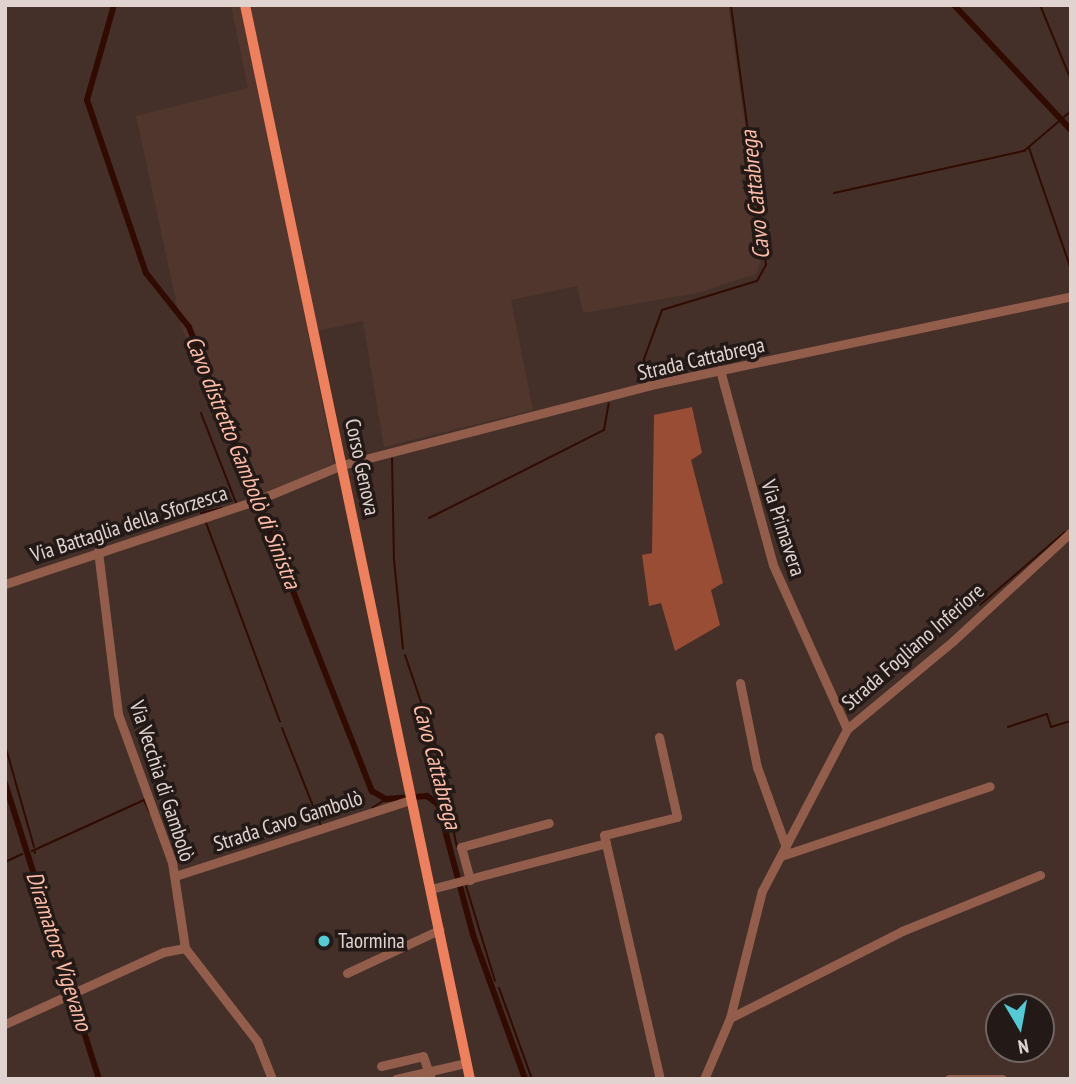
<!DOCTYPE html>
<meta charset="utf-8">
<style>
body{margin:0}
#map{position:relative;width:1076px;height:1084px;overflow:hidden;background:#443029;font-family:"PT Sans Narrow",sans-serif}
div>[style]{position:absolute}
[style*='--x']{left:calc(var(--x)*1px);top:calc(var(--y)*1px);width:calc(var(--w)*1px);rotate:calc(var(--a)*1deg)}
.built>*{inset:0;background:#51362d}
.forest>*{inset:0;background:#9a4d35}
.stream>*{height:2px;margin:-1px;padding:0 1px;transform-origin:1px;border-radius:1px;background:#310b01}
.canal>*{height:6px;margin:-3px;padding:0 3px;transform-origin:3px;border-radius:3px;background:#310b01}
.minor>*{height:9px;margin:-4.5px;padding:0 4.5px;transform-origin:4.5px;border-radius:4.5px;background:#935d4c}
.major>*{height:10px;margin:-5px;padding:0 5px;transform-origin:5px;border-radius:5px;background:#ee805d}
.dots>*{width:19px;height:19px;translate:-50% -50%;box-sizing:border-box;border:4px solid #231a17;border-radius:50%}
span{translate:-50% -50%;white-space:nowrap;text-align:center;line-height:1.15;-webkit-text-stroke:7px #231a17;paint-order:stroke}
.street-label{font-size:21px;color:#e1d3cf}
.poi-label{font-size:21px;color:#e1d3cf}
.left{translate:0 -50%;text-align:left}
.water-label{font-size:23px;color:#ffbca6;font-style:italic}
.frame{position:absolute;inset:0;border:7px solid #e1d3cf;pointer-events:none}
.north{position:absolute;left:985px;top:993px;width:70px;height:70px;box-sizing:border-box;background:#231a17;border:2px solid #6f6461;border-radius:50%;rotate:170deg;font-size:19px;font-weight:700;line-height:28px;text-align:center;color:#e1d3cf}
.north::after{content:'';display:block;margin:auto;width:24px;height:32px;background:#52cbd7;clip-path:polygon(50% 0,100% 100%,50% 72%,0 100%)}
</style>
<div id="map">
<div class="built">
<i style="clip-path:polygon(231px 5px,728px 5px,752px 175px,742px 178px,761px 260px,756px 274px,697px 293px,583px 313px,577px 286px,511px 300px,533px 410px,384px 447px,363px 321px,308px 333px,334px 463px,251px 499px,182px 328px,136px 116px,248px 88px)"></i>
</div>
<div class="forest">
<i style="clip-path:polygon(692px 407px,702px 453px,691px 460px,723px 583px,711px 590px,720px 625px,675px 651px,661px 603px,649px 606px,642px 555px,652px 553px,654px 415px)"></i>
</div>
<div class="stream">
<i style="--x:1040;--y:5;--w:81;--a:67.5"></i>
<i style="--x:1029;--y:148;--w:128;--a:70.9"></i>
<i style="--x:834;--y:193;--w:195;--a:-12.5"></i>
<i style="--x:1024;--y:151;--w:62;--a:-40.4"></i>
<i style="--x:5;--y:328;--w:1;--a:0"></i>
<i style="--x:645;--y:383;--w:24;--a:-92"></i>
<i style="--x:644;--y:359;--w:52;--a:-69.8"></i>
<i style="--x:662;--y:310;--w:99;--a:-17"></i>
<i style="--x:757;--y:281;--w:18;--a:-61"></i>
<i style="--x:766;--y:265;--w:262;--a:-97.7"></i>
<i style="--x:201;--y:413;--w:97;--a:68.7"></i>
<i style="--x:392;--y:458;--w:102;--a:88.9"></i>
<i style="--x:394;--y:560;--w:89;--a:84.2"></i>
<i style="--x:201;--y:513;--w:21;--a:-14"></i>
<i style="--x:429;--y:518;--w:196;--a:-26.7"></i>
<i style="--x:604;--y:430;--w:27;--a:-80"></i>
<i style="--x:205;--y:520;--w:215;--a:69.6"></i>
<i style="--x:980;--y:605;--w:112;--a:-40.7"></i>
<i style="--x:405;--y:655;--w:96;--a:71.2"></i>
<i style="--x:436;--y:746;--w:103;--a:78.3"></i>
<i style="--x:1008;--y:727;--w:41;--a:-18.4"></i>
<i style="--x:1047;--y:714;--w:14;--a:73"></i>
<i style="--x:1051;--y:727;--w:21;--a:-17"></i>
<i style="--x:282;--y:728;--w:105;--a:68.3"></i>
<i style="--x:5;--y:745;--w:106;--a:74.1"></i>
<i style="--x:372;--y:808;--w:17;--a:-33"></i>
<i style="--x:32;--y:851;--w:123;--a:-24.5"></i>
<i style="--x:144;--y:800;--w:14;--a:65"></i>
<i style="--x:35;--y:853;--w:1;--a:-90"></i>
<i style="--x:26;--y:856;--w:3;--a:-18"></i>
<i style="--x:5;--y:862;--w:19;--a:-25"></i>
<i style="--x:466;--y:886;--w:99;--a:73"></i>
<i style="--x:499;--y:988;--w:97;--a:70.1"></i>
</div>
<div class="canal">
<i style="--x:114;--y:5;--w:99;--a:105.9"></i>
<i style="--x:87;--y:100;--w:183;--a:71.2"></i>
<i style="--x:146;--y:273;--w:69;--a:51.5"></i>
<i style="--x:189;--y:327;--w:499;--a:68.5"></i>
<i style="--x:372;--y:791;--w:16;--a:30"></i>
<i style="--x:386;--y:799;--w:41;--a:-4.2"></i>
<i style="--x:427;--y:796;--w:14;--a:36"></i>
<i style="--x:438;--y:804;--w:136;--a:75"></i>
<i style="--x:473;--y:935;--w:153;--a:70.1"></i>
<i style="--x:954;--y:5;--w:171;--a:46.9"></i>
<i style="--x:5;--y:783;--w:311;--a:72.4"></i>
</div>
<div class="minor">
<i style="--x:720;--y:370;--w:202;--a:74.8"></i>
<i style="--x:773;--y:565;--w:180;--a:65.7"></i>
<i style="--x:98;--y:551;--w:164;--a:83"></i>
<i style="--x:118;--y:714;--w:158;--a:70"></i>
<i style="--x:172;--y:862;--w:87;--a:81.4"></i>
<i style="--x:185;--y:948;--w:118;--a:52.3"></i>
<i style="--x:257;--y:1041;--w:41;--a:68.5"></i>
<i style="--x:5;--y:584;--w:269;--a:-18.4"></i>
<i style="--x:260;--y:499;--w:89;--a:-22.5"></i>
<i style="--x:342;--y:465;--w:323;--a:-14.5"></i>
<i style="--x:655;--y:384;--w:425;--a:-11.9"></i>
<i style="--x:740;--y:683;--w:86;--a:78.6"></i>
<i style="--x:757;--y:767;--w:85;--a:70.1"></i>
<i style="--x:659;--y:737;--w:82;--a:77.3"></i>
<i style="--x:677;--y:817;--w:75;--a:166.1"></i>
<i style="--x:604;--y:835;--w:250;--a:77.1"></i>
<i style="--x:781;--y:856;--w:220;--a:-18.5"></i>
<i style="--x:175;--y:876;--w:248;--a:-17.9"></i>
<i style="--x:470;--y:880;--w:34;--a:-105"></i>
<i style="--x:461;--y:847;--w:91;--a:-15.3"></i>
<i style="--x:431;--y:889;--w:181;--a:-14.7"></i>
<i style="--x:347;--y:973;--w:102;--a:-25.1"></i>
<i style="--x:730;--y:1018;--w:193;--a:-26.8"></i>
<i style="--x:902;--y:931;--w:149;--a:-22.1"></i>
<i style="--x:5;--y:1024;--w:175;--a:-24.4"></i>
<i style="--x:164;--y:952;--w:21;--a:-11"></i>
<i style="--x:381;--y:1066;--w:43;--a:-13.4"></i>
<i style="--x:423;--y:1056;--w:24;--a:71"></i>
<i style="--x:396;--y:1079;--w:72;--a:-12.9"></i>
<i style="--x:704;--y:1079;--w:66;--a:-66.9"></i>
<i style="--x:730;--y:1018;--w:131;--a:-75.9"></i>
<i style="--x:762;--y:891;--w:183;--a:-62.3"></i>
<i style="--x:847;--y:729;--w:138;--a:-39.7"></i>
<i style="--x:953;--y:641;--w:161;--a:-42.7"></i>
<i style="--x:949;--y:1079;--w:53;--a:0"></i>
</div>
<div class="major">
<i style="--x:245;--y:5;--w:1097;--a:78.17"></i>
</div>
<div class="dots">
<i style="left:324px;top:941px;background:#52cbd7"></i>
</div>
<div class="street-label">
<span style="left:701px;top:359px;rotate:-13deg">Strada Cattabrega</span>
<span style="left:362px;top:467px;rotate:78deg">Corso Genova</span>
<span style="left:129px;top:524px;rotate:-18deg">Via Battaglia della Sforzesca</span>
<span style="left:783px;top:528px;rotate:72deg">Via Primavera</span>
<span style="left:913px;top:647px;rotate:-41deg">Strada Fogliano Inferiore</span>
<span style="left:162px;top:781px;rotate:72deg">Via Vecchia di Gambolò</span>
<span style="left:288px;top:821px;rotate:-18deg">Strada Cavo Gambolò</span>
</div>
<div class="poi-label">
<span class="left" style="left:338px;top:941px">Taormina</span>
</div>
<div class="water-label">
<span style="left:755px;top:195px;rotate:-96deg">Cavo Cattabrega</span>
<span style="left:243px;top:462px;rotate:68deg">Cavo distretto Gambolò di Sinistra</span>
<span style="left:437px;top:766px;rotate:75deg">Cavo Cattabrega</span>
<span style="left:59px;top:951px;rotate:72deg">Diramatore Vigevano</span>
</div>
<div class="frame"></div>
<div class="north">N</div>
</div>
